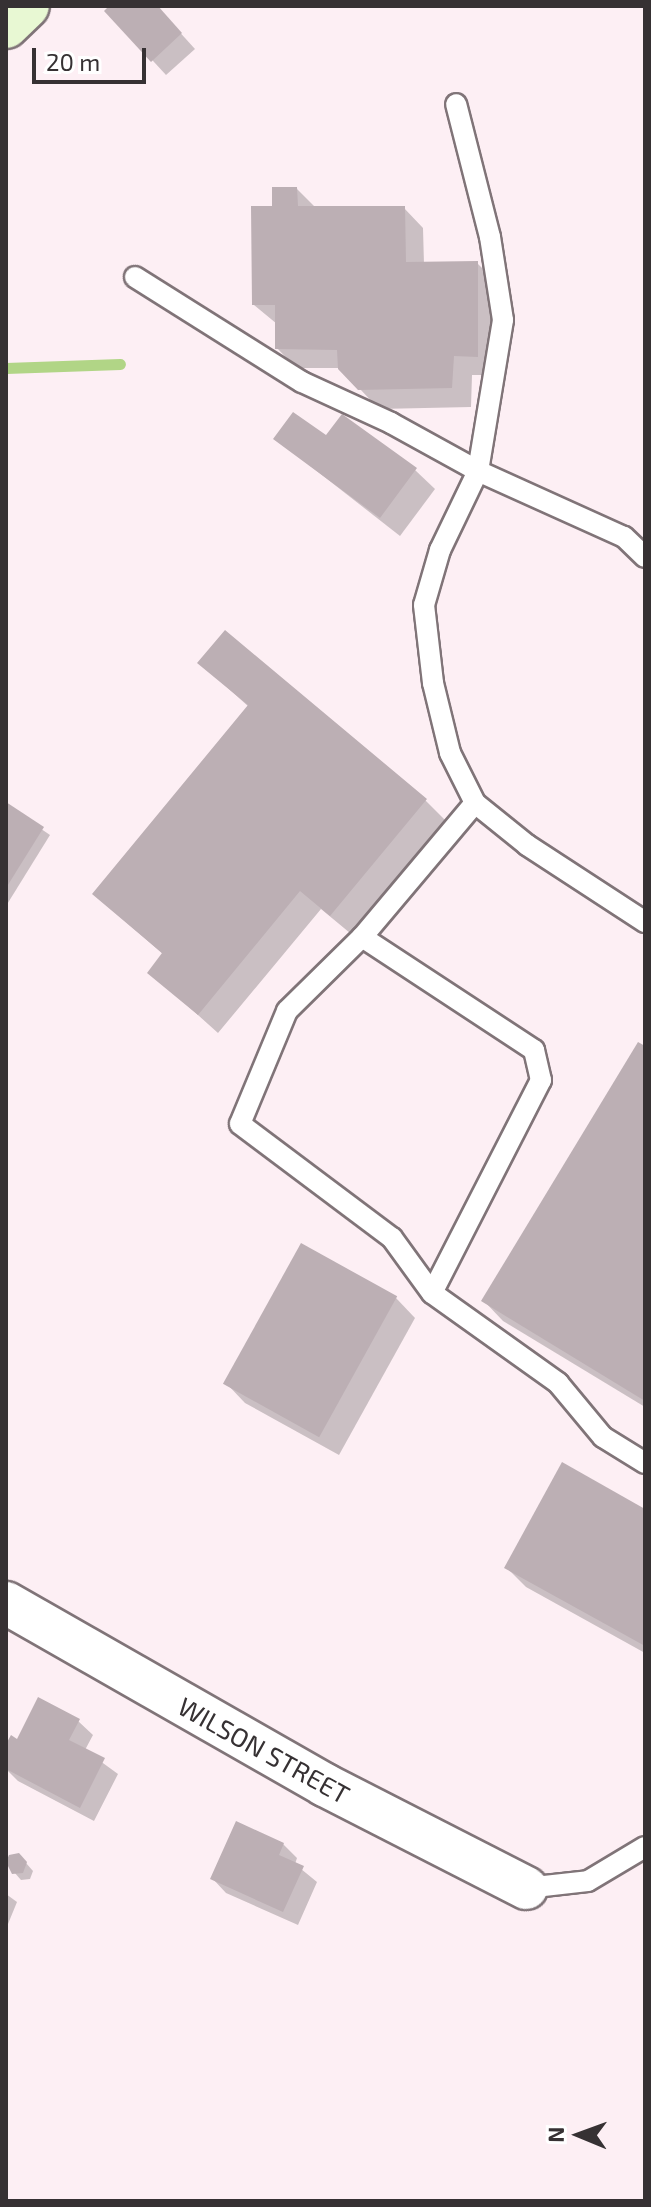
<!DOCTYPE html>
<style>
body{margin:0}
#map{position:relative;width:651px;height:2207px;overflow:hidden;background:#fdeff4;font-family:"Exo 2",sans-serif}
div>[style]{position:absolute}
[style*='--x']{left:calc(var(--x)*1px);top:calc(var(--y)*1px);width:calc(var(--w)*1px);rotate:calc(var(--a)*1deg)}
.shadow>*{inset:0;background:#0003}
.stream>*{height:11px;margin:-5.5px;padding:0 5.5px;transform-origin:5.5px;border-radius:5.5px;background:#b1d586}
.building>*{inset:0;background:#bcafb4;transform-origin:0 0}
.roads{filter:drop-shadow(2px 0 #807478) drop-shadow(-2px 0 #807478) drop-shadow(0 2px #807478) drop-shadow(0 -2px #807478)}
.lane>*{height:20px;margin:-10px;padding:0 10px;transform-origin:10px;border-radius:10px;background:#fff}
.street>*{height:42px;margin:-21px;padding:0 21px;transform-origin:21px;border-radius:21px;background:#fff}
.secondary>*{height:44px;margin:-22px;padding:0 22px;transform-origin:22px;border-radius:22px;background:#e8f8d3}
span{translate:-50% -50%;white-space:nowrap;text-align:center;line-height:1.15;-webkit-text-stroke:7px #fff;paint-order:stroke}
.street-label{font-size:26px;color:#363133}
.frame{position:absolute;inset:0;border:8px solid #363133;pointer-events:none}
.north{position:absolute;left:539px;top:2095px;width:80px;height:80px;-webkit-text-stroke:6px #fff;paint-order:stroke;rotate:271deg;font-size:22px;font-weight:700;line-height:32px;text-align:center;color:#363133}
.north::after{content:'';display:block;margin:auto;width:28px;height:36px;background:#363133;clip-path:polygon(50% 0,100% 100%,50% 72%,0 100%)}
.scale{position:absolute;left:32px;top:48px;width:114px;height:36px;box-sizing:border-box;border:4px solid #363133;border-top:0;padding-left:10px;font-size:24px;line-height:28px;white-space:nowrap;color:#363133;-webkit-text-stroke:6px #fff;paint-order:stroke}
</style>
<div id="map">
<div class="shadow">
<i style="clip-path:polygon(112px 6px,156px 6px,195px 49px,166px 75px,107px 11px)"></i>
<i style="clip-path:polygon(297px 189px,316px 208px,404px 208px,423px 228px,424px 264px,477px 263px,496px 282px,497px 375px,472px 375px,471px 407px,379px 409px,340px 368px,296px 368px,277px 348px,277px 324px,254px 305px,274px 208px)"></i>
<i style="clip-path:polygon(327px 438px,415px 470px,435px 489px,400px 536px,276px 439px)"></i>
<i style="clip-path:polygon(200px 663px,425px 800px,445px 820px,350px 933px,321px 909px,218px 1033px,150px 972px,164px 955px,94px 894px,249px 707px)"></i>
<i style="clip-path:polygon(6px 805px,50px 835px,6px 906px)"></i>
<i style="clip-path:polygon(645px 1048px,645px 1407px,503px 1321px,484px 1301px)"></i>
<i style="clip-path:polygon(396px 1298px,415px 1318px,339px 1455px,245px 1403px,226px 1383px)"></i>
<i style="clip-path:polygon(645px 1511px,645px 1653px,526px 1587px,506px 1567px)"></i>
<i style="clip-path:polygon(78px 1721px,93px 1735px,85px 1750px,118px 1774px,94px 1821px,18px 1781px,6px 1769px,6px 1759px)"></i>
<i style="clip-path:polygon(283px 1844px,297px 1858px,295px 1864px,317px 1882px,298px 1925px,226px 1893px,212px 1878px)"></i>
<i style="clip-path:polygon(19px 1855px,33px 1871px,30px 1879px,21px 1880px,14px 1872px)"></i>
<i style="clip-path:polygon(6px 1894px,17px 1902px,8px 1924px,6px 1923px)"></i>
</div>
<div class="stream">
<i style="--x:6;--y:368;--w:114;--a:-2"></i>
</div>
<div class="building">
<i style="clip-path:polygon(109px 6px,158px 6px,182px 33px,151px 62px,104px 11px)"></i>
<i style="clip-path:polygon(272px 187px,297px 187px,298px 206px,405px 206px,406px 262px,478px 261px,478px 357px,454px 356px,452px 388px,358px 390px,338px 369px,337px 350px,275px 349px,275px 305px,252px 305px,251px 206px,272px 206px)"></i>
<i style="clip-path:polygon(293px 412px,326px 435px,342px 414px,417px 468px,380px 518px,273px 439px)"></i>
<i style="clip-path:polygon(225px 630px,427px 799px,330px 916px,300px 891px,198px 1015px,147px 973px,162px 953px,92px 894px,248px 705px,197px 663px)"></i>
<i style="clip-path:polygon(6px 802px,44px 827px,6px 888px)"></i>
<i style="clip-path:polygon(638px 1042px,645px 1046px,645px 1401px,481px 1301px)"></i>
<i style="left:301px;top:1243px;width:110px;height:161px;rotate:29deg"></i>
<i style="clip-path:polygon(562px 1462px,645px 1509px,645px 1646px,504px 1568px)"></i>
<i style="clip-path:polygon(38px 1697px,80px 1719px,69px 1740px,105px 1758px,80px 1808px,6px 1769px,6px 1744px,11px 1735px,17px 1739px)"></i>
<i style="clip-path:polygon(236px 1821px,284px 1843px,279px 1855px,304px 1866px,283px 1912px,210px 1879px)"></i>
<i style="clip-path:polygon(19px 1853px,27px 1862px,23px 1873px,12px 1874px,6px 1862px,9px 1855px)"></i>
</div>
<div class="roads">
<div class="lane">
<i style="--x:135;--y:277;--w:197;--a:32.2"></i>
<i style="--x:302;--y:382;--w:98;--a:24.7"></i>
<i style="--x:391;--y:423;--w:99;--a:28.9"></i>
<i style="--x:478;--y:471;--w:153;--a:-80.6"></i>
<i style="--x:503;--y:320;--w:84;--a:-98.9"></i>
<i style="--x:490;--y:237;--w:137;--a:-104.3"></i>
<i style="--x:645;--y:557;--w:29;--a:-136"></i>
<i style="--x:624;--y:537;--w:160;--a:-155.7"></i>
<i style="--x:478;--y:471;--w:88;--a:115.7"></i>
<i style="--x:440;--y:550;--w:57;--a:106.2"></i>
<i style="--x:424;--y:605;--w:79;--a:83.4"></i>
<i style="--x:433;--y:683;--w:72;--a:76.3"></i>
<i style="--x:450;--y:753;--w:56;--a:63.4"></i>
<i style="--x:475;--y:803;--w:175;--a:130.1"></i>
<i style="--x:362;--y:937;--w:105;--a:135.4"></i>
<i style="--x:287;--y:1011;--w:122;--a:112.6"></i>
<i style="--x:240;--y:1124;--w:190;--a:36.9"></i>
<i style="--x:392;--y:1238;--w:68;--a:54"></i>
<i style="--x:432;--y:1293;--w:155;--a:35.5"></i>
<i style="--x:558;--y:1383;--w:70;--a:50.2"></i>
<i style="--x:603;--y:1437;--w:49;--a:31.8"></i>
<i style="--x:475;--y:803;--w:67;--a:38.9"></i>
<i style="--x:527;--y:845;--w:141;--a:33.1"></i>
<i style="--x:362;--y:937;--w:206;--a:33.3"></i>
<i style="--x:534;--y:1050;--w:31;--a:77"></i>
<i style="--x:541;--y:1080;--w:239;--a:117.1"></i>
<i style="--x:526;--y:1888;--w:62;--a:-6.4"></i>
<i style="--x:588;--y:1881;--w:66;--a:-30.8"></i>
</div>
<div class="street">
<i style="--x:6;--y:1603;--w:367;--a:29.7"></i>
<i style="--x:325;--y:1785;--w:226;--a:27.1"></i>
</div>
<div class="secondary">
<i style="--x:6;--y:26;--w:29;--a:-44"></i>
</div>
</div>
<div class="street-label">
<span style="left:264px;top:1750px;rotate:29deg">WILSON STREET</span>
</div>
<div class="frame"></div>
<div class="north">N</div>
<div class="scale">20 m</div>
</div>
